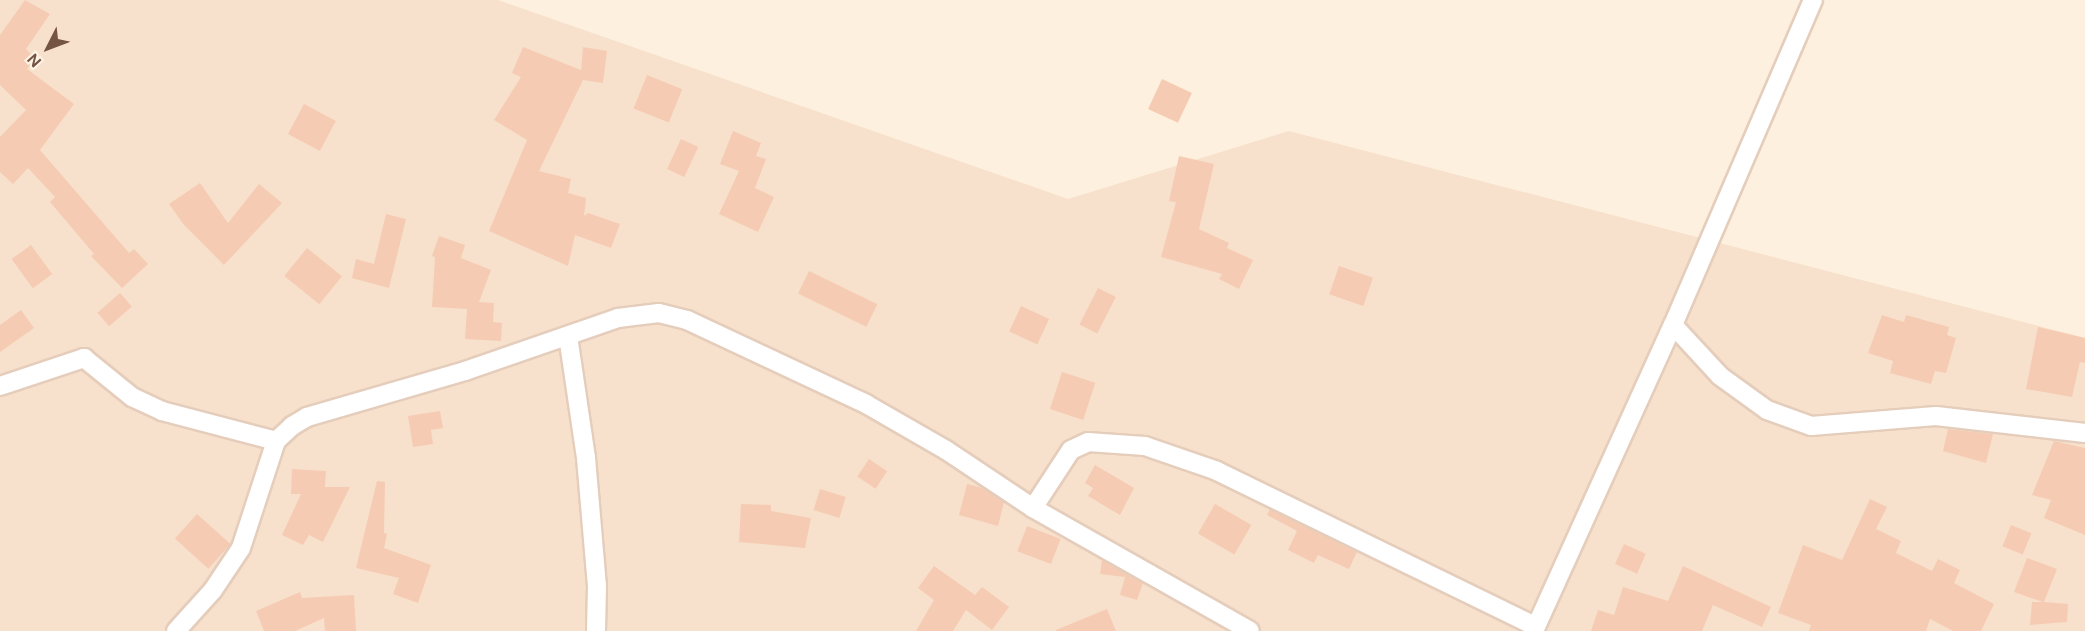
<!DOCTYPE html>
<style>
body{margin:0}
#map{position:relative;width:2085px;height:631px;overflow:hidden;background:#fef0de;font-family:"DM Sans",sans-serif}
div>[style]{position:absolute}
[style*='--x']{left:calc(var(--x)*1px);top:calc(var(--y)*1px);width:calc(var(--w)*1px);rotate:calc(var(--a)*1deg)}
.residential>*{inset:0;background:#f7e1cc}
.building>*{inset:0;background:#f6cbb3;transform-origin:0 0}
.roads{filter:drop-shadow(2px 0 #e5cdbc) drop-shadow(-2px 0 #e5cdbc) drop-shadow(0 2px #e5cdbc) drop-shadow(0 -2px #e5cdbc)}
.minor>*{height:18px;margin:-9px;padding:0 9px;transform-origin:9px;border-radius:9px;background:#fff}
span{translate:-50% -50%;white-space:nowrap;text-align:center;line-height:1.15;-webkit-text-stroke:4.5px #fff4e6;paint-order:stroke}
.north{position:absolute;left:18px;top:18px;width:60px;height:60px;-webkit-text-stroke:4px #fff4e6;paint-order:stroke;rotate:228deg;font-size:16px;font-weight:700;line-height:24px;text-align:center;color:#765444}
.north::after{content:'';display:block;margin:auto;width:21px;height:27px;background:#765444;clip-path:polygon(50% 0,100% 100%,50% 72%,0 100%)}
</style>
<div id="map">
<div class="residential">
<i style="clip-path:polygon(0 0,498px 0,1068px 199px,1289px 131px,2085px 338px,2085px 631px,0 631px)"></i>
</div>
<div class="building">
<i style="clip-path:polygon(25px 0,50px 14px,26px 49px,36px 59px,27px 69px,74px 104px,40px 150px,129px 253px,134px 249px,148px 264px,122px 288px,91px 256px,94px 254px,50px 202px,55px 197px,28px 168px,13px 184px,0 172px,0 137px,26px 110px,0 85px,0 35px)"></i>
<i style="clip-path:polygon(523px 47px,581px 70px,583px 47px,607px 51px,603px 83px,583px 80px,539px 171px,571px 179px,568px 193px,586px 198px,584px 216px,588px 213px,620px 224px,611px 248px,575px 235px,568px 266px,489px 231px,527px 140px,494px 120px,521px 77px,512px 73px)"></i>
<i style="left:647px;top:75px;width:38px;height:36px;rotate:22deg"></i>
<i style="left:1162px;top:79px;width:33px;height:33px;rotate:25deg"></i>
<i style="left:304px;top:104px;width:36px;height:34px;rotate:28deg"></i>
<i style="clip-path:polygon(733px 131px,761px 143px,756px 156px,766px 159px,755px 188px,774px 197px,758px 232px,719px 214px,739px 171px,720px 164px)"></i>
<i style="left:681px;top:139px;width:19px;height:33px;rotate:25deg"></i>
<i style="clip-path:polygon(1179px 156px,1214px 164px,1199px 229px,1229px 243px,1227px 248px,1253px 260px,1239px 289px,1219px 279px,1222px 274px,1161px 257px,1176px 202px,1169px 201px)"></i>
<i style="clip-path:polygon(200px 183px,228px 223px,259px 184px,282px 203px,224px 265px,184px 225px,169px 204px)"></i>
<i style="clip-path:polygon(386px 214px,406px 219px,389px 288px,352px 278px,356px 259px,374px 264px)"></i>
<i style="clip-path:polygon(439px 236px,465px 245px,461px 258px,491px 270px,479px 302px,494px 303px,493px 322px,502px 323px,501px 341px,465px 339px,467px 309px,432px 307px,435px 257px,432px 256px)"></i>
<i style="left:31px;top:245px;width:36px;height:24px;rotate:54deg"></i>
<i style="left:307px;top:248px;width:45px;height:36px;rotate:39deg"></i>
<i style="left:1339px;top:266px;width:36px;height:30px;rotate:19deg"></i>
<i style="left:809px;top:271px;width:76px;height:25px;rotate:26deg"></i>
<i style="left:1098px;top:288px;width:20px;height:41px;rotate:27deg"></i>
<i style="left:120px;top:293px;width:18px;height:30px;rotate:49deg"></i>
<i style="left:1021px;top:306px;width:31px;height:28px;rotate:25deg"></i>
<i style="clip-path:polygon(21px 310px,34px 328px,0 352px,0 325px)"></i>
<i style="clip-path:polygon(1882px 315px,1904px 322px,1906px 315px,1949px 327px,1947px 335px,1956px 338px,1946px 373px,1935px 371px,1931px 384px,1890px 373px,1893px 361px,1868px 353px)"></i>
<i style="clip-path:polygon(2038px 327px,2085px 338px,2085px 363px,2080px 362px,2072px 397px,2026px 389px)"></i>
<i style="left:1062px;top:372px;width:35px;height:39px;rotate:18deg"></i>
<i style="clip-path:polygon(440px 411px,443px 428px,431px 430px,433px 444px,413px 447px,408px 416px)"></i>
<i style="clip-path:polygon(1948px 429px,1993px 434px,1986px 463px,1943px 451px)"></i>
<i style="clip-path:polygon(2054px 441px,2085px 448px,2085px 535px,2044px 518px,2051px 500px,2032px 495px)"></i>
<i style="left:869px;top:459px;width:22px;height:21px;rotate:34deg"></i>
<i style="clip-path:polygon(1095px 465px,1134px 488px,1120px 515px,1088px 496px,1093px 488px,1085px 483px)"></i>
<i style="clip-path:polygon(292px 469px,326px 471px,325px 487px,350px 487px,323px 542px,309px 535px,303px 545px,282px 535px,301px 494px,291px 494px)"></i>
<i style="clip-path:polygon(377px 481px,385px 482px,384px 533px,387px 534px,384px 548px,431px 565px,418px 603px,393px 594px,399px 578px,356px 568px)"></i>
<i style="clip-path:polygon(967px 484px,983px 488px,1004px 502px,998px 526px,959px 515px)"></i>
<i style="left:820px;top:489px;width:27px;height:22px;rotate:17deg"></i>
<i style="clip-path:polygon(1870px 499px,1887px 507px,1876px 529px,1901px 541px,1896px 553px,1932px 571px,1938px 559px,1960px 570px,1954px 583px,1994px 604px,1981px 631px,1953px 631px,1930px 619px,1926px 631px,1809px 631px,1811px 625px,1778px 613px,1803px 545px,1842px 560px)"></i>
<i style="clip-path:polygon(741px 504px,771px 505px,771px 511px,811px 518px,805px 548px,739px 542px)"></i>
<i style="left:1215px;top:504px;width:42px;height:34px;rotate:30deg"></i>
<i style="clip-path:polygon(1270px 509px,1357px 552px,1349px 569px,1318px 555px,1314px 563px,1288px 550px,1297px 531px,1267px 515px)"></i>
<i style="left:197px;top:514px;width:45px;height:33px;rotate:42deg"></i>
<i style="left:2011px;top:525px;width:22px;height:23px;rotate:22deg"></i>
<i style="left:1027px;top:526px;width:36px;height:27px;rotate:21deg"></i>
<i style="left:1624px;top:544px;width:24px;height:22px;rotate:24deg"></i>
<i style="clip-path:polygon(2027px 558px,2057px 569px,2044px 602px,2068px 604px,2067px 622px,2030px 625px,2032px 602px,2043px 602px,2014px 592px)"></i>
<i style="clip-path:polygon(1102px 560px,1143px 583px,1137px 600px,1120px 595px,1125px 577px,1100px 574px)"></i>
<i style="clip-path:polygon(934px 566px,975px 595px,982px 587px,1009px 607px,992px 630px,966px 610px,953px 631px,916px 631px,934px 600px,918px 588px)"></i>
<i style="clip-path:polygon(1683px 566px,1771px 607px,1762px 627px,1713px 605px,1702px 631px,1591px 631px,1598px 610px,1614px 615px,1623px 587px,1668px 601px)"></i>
<i style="clip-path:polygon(300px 592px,302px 598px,354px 595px,356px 631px,325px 631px,324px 618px,295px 631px,264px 631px,256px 611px)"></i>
<i style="clip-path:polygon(1107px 609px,1116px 631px,1056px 631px,1056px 630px)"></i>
</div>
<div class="roads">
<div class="minor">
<i style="--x:1673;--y:325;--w:69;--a:47.3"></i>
<i style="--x:1720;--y:376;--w:58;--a:35.9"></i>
<i style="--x:1767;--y:410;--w:47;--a:20"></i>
<i style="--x:1811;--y:426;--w:125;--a:-4.6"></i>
<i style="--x:1936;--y:416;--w:150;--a:6.5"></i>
<i style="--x:568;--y:336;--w:123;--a:81.6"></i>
<i style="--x:586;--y:458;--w:128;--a:85.1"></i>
<i style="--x:597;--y:586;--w:45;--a:91.3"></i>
<i style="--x:0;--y:386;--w:89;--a:-18.4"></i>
<i style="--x:84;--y:358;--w:62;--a:39.1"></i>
<i style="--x:132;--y:397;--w:33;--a:25"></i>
<i style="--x:162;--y:411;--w:118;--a:14.7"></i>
<i style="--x:1033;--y:508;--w:69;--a:-56.8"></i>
<i style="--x:1071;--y:450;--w:19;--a:-25"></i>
<i style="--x:1088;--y:442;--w:57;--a:4"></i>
<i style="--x:1145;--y:446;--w:76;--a:19.1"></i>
<i style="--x:1217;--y:471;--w:354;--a:26"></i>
<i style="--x:176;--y:631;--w:55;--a:-47.9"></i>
<i style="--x:213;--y:590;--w:50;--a:-56.3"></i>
<i style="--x:241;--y:548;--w:113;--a:-71.9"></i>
<i style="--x:276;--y:441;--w:22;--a:-43"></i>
<i style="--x:292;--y:426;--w:17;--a:-31"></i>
<i style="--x:307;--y:417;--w:165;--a:-16.2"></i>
<i style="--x:465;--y:371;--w:162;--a:-19.1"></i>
<i style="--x:618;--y:318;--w:41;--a:-7"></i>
<i style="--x:659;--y:313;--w:29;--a:14"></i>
<i style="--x:687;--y:320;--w:198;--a:25.1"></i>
<i style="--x:866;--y:404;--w:92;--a:29.9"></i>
<i style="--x:946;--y:450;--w:105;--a:33.7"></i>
<i style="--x:1033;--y:508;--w:249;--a:29.5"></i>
<i style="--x:1534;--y:631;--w:336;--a:-65.6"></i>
<i style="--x:1673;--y:325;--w:354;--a:-66.7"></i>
</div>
</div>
<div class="north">N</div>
</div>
